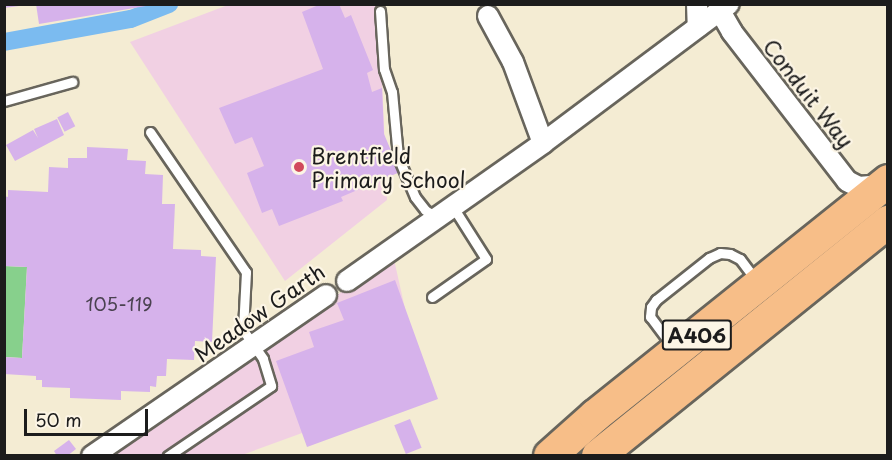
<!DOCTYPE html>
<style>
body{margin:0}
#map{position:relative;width:892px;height:460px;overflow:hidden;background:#f4ecd3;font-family:"Playpen Sans",sans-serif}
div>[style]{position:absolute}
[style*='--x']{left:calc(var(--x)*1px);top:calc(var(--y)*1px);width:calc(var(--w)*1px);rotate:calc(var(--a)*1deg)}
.built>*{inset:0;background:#f1d0e3}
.green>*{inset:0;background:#87d08c}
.canal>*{height:18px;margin:-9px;padding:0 9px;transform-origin:9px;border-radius:9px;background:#7bbbf0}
.building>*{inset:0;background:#d6b2eb;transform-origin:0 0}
.roads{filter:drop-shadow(2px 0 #68655c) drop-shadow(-2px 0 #68655c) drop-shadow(0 2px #68655c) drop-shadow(0 -2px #68655c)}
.service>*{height:9px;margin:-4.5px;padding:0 4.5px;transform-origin:4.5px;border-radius:4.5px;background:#fff}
.minor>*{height:20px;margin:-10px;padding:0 10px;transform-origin:10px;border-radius:10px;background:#fff}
.trunk>*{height:32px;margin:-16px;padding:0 16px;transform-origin:16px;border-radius:16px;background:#f7be88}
.dots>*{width:16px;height:16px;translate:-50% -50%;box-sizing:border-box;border:3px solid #fcf5e5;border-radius:50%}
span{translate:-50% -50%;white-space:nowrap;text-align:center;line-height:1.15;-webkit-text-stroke:4.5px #fcf5e5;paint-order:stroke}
.number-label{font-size:18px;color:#4a4250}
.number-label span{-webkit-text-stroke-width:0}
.shield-label span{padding:2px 4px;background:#fcf5e5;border:2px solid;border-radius:4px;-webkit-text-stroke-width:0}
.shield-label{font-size:20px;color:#1c1c1c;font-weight:700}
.street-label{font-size:21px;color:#1c1c1c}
.poi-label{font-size:21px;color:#1c1c1c}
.left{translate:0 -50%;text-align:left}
.frame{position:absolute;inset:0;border:6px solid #1c1c1c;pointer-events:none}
.scale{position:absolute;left:24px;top:409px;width:124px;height:27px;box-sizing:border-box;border:3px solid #1c1c1c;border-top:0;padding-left:8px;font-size:18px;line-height:21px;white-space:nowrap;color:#1c1c1c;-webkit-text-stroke:4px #fcf5e5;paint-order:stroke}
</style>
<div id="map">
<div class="built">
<i style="clip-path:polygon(228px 5px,379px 5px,387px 200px,285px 281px,130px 42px)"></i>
<i style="clip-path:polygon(393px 255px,423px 389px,242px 455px,113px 456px)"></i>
</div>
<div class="green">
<i style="clip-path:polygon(4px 266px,27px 267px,22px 358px,5px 357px)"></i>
</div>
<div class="canal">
<i style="--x:4;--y:42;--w:129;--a:-10.3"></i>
<i style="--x:131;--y:19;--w:41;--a:-21.5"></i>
</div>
<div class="building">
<i style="clip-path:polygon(4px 4px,19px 4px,19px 6px,4px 8px)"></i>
<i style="clip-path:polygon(36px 4px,146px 4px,146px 6px,39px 24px)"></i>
<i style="clip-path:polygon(321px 4px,339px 4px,345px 18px,351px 15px,373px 70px,367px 73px,372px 92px,382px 88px,384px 134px,400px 172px,341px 197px,343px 201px,279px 226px,272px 209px,262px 213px,247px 173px,264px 166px,252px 137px,235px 144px,219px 108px,323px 69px,302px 12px)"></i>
<i style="left:68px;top:112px;width:16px;height:12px;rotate:63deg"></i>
<i style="clip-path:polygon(57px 119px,64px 135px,15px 161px,6px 145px,33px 130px,38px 138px,34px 129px)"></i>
<i style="clip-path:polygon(87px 147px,128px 149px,127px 160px,146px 161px,145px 174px,163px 175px,162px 204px,175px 204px,173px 249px,201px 250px,201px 256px,216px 257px,212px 342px,195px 341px,194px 360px,167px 359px,166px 376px,157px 376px,156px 387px,150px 386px,150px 392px,121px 391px,121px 400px,70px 398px,70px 388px,42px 387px,42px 380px,36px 380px,36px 376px,4px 374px,4px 357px,22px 358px,27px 267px,4px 266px,4px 196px,8px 197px,8px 190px,48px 192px,49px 167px,68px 168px,68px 158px,87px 158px)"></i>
<i style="clip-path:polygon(395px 280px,438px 399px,307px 447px,276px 361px,314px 347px,309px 332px,344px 320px,337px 303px)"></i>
<i style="left:410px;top:419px;width:31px;height:17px;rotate:68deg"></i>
<i style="clip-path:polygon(69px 440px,76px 449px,67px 456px,57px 456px,54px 451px)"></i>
</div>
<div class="roads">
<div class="service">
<i style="--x:380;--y:11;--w:58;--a:86.1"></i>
<i style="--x:384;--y:69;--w:24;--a:71"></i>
<i style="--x:392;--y:92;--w:65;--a:84.7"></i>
<i style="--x:398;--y:157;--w:43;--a:67"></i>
<i style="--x:415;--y:197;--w:16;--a:52"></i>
<i style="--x:425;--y:210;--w:12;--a:31"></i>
<i style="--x:4;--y:101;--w:71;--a:-15.6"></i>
<i style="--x:150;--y:132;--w:170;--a:55.6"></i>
<i style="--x:246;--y:272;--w:58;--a:93"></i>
<i style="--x:243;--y:330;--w:35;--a:55"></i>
<i style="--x:263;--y:359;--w:28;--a:73"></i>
<i style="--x:271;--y:386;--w:125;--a:145.8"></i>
<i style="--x:432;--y:297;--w:66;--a:-35.1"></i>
<i style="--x:486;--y:259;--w:62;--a:-122.4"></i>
<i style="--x:673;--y:347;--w:38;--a:-127"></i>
<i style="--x:650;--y:317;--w:10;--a:-84"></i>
<i style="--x:651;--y:307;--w:9;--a:-54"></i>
<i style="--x:656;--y:300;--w:68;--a:-38.4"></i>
<i style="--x:709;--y:258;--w:12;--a:-24"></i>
<i style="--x:720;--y:253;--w:10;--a:6"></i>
<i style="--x:730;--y:254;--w:11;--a:27"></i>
<i style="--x:740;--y:259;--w:26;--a:53"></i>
</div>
<div class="minor">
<i style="--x:697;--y:4;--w:23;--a:88"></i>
<i style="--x:720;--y:11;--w:24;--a:60"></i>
<i style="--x:732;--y:32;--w:188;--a:52.3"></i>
<i style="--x:847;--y:181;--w:13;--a:27"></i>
<i style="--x:859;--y:187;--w:23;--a:-5"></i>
<i style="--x:488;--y:16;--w:52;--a:61.5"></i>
<i style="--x:513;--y:62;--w:86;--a:69.7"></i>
<i style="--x:347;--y:281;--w:240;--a:-35.1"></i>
<i style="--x:543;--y:143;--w:232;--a:-36.8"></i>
<i style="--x:92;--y:456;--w:284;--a:-34.5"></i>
</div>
<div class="trunk">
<i style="--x:550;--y:456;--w:60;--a:-41.6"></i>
<i style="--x:595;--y:416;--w:376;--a:-38.7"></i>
<i style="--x:598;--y:456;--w:373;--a:-38.9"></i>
</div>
</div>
<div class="dots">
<i style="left:299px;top:167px;background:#d1495b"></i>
</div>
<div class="number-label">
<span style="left:119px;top:304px">105-119</span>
</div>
<div class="shield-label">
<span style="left:697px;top:335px">A406</span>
</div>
<div class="street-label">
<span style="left:809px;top:93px;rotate:52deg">Conduit Way</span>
<span style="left:259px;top:312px;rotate:-35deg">Meadow Garth</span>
</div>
<div class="poi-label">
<span class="left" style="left:311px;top:167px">Brentfield<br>Primary School</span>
</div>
<div class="frame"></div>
<div class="scale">50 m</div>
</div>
